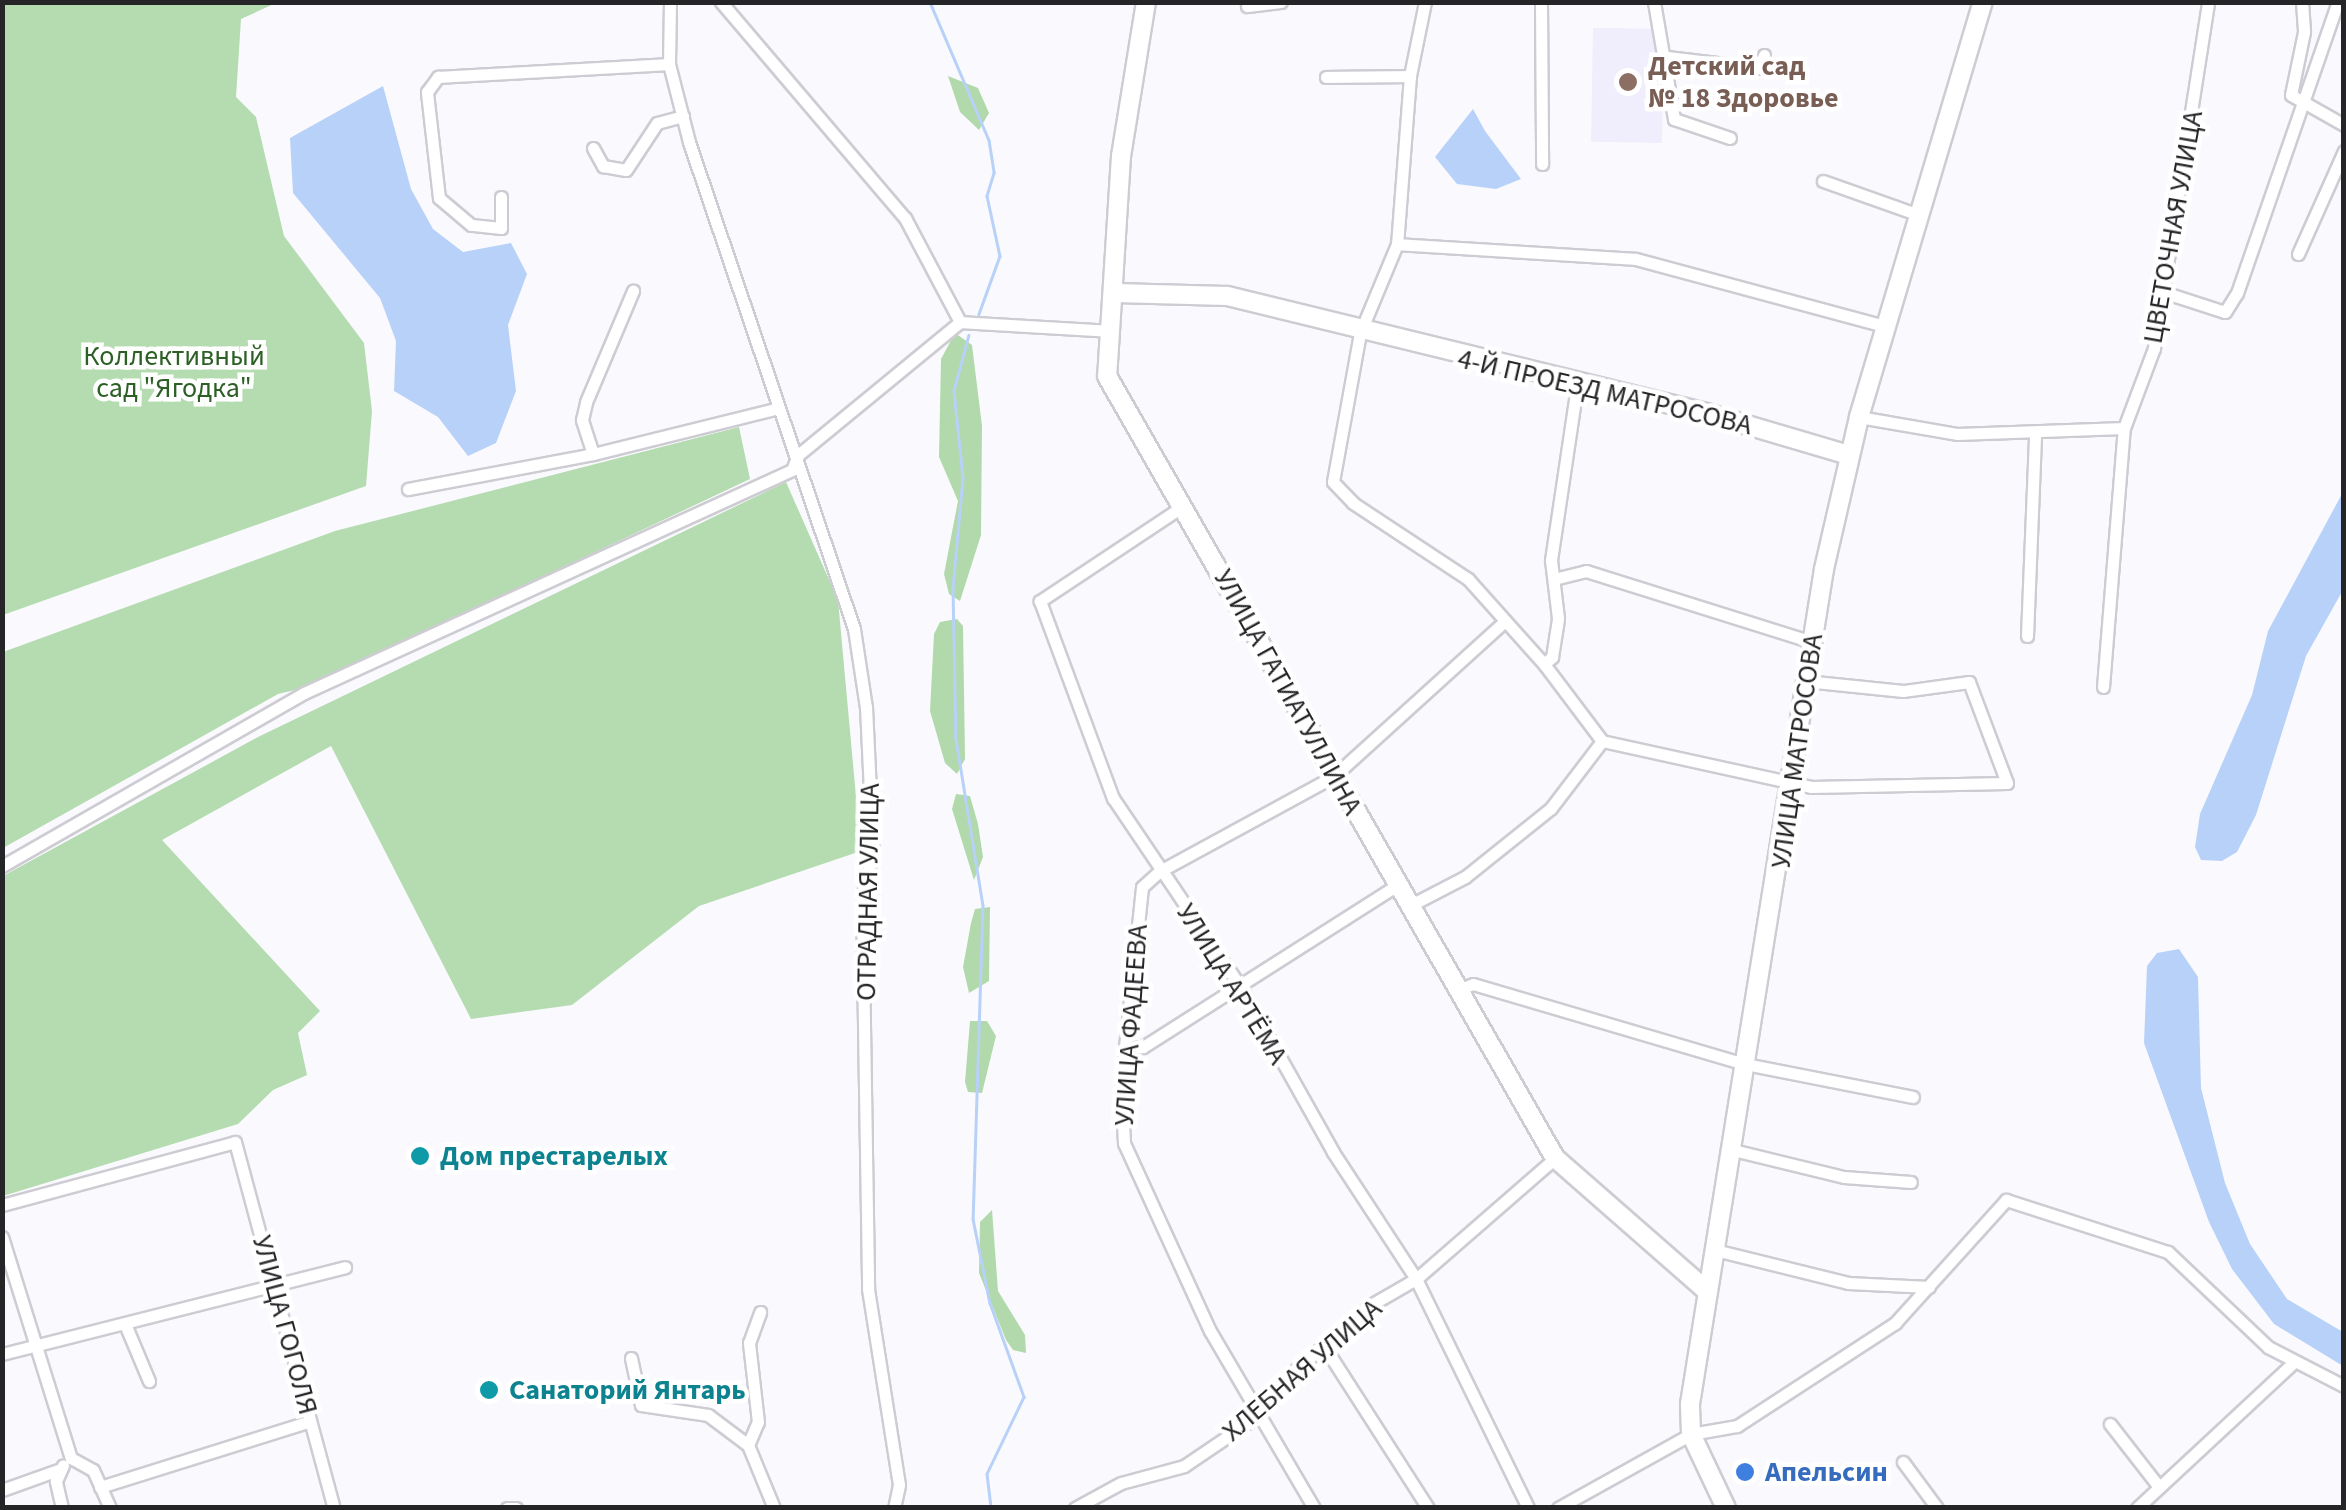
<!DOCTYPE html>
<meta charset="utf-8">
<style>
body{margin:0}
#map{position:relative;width:2346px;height:1510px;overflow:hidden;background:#fafafe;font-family:"Source Sans 3",sans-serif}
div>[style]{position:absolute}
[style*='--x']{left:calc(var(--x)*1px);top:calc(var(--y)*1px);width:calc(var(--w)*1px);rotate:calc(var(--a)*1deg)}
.built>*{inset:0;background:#f0edfc;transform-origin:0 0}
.green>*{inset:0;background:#b5dbb0}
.forest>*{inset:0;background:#b1d9ab}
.water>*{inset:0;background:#b8d1f8}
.stream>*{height:2.5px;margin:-1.25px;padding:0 1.25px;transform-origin:1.25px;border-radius:1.25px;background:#b8d1f8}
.roads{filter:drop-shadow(2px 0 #ceccd3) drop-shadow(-2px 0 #ceccd3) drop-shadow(0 2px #ceccd3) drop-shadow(0 -2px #ceccd3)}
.street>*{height:11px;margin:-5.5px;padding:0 5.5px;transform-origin:5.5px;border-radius:5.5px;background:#fff}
.secondary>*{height:18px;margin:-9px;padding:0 9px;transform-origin:9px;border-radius:9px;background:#fff}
.dots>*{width:28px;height:28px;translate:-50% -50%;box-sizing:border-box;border:5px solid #fff;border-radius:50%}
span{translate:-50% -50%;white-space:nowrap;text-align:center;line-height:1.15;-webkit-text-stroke:9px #fff;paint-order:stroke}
.education-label{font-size:28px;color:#785e54;font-weight:700}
.left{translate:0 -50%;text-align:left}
.street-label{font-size:28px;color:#252427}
.park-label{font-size:28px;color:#2c6025}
.culture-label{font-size:28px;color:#0d838f;font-weight:700}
.shop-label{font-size:28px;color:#366cbe;font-weight:700}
.frame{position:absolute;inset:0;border:5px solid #252427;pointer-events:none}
</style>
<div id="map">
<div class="built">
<i style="left:1664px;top:29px;width:114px;height:71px;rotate:91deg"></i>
</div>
<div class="green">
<i style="clip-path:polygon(2px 3px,276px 3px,241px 19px,236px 97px,256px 117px,284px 236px,364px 343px,372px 411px,366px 486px,3px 615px)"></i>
<i style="clip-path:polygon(739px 427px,750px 479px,312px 686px,278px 694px,3px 848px,3px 652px,335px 531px)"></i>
<i style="clip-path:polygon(786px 482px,838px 600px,861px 851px,699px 906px,572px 1005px,471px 1019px,331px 746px,162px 840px,320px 1011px,298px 1033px,307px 1075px,273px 1090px,238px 1124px,3px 1196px,3px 876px,258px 737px)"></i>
</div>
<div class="forest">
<i style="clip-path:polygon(948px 76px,978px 88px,989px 113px,979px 130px,960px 112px)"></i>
<i style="clip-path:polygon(955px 333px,972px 345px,982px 426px,981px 535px,960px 601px,949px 594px,944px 574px,958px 501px,939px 457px,941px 359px)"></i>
<i style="clip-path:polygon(957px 619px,963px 626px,965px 759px,957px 774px,945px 763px,930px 711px,934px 634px,940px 622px)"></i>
<i style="clip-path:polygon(956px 794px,970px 796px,978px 824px,983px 857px,974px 880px,952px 809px)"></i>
<i style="clip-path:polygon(990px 907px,989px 981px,969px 993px,963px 967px,971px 923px,975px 909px)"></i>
<i style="clip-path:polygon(970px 1021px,987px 1021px,996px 1036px,982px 1093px,968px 1092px,965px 1082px)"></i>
<i style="clip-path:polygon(992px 1210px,998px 1291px,1025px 1335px,1026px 1353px,1013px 1350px,1006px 1340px,979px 1273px,980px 1222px)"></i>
</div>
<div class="water">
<i style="clip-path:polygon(383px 86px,411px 189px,433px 229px,463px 252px,511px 243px,527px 274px,508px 325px,516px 391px,496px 443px,468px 456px,438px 417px,394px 391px,396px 341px,380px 298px,293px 193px,290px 138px)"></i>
<i style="clip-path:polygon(1473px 109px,1485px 131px,1521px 179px,1496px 189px,1457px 184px,1435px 157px)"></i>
<i style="clip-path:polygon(2343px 492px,2343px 590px,2306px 656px,2256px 815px,2237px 852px,2222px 861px,2201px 860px,2195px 847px,2200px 814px,2252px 695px,2268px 631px)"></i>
<i style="clip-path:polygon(2179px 949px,2198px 977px,2201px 1088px,2225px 1183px,2250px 1244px,2287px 1299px,2343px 1332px,2343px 1366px,2274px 1324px,2232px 1269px,2209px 1222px,2144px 1043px,2147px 966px,2157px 953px)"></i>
</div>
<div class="stream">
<i style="--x:930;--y:2;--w:150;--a:66.9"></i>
<i style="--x:989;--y:140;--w:33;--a:81"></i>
<i style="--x:994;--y:173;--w:24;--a:107"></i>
<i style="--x:987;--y:196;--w:61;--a:77.8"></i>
<i style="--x:1000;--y:256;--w:62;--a:109.9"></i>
<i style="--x:969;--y:335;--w:58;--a:105"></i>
<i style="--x:954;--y:391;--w:87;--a:84.1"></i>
<i style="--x:963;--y:478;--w:110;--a:95.2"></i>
<i style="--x:953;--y:588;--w:151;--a:88.9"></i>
<i style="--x:956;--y:739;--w:168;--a:80.8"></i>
<i style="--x:983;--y:905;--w:314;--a:91.8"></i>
<i style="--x:973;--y:1219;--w:86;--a:78.6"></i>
<i style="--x:990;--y:1303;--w:100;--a:70.1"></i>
<i style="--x:1024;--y:1397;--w:85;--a:115.7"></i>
<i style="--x:987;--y:1474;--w:34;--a:83"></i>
</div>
<div class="roads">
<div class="street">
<i style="--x:670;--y:2;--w:62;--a:90.9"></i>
<i style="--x:669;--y:64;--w:81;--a:75.6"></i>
<i style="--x:689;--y:142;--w:514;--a:71.28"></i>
<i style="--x:854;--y:629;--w:79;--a:81.3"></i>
<i style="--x:866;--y:707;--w:146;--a:87.3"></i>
<i style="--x:873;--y:853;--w:45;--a:104"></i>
<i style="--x:862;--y:897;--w:392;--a:89.1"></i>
<i style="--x:868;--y:1289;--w:198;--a:81"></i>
<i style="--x:899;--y:1485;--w:24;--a:102"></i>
<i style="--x:721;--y:2;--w:284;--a:49.6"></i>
<i style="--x:905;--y:218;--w:118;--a:62.1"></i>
<i style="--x:1425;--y:2;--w:76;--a:101.5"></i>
<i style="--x:1410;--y:76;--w:169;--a:94.4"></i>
<i style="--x:1397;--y:244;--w:96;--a:112.6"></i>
<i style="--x:1360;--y:333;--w:151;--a:100.3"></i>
<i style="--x:1333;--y:482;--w:29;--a:46"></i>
<i style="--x:1353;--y:503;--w:138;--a:33.5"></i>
<i style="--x:1468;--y:579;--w:114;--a:48.2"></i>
<i style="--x:1544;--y:664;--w:96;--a:53"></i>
<i style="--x:1602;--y:741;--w:214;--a:12.4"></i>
<i style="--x:1811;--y:787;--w:196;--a:-1.2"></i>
<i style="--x:2007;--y:783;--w:108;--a:-110.6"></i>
<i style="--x:1969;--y:682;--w:67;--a:172.2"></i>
<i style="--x:1903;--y:691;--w:98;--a:-174.1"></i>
<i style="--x:1541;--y:2;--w:162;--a:89.6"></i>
<i style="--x:1654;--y:2;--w:119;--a:80.3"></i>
<i style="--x:1674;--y:119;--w:59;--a:18.7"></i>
<i style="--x:2302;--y:2;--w:30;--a:86"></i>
<i style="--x:2304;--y:32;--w:64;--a:101.7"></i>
<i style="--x:2291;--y:95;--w:61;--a:29.5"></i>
<i style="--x:1247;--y:6;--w:34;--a:-7"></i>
<i style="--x:1667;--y:57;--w:93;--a:6.8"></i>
<i style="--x:1759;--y:68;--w:14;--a:-69"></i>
<i style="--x:1326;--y:77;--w:84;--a:-0.7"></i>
<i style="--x:593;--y:148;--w:21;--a:61"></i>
<i style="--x:603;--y:166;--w:23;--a:10"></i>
<i style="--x:626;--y:170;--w:56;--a:-56.6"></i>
<i style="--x:657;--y:123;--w:27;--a:-15"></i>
<i style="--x:1823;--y:181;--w:99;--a:19.5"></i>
<i style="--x:501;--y:197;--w:31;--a:90"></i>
<i style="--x:501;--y:228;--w:30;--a:-174"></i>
<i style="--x:471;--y:225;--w:42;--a:-139.8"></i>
<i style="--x:439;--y:198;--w:107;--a:-96.5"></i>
<i style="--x:427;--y:92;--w:19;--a:-54"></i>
<i style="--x:438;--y:77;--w:231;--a:-3.2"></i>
<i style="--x:1397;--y:244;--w:239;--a:3.6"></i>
<i style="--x:1636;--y:259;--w:258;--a:15.1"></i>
<i style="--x:2298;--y:254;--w:113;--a:-65.9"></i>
<i style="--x:2160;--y:291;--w:68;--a:17.9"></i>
<i style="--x:2225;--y:312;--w:22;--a:-58"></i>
<i style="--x:2237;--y:293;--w:308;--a:-70.9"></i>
<i style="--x:1859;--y:417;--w:99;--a:9.8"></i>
<i style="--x:1957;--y:434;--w:167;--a:-2.1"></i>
<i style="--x:593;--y:454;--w:36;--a:-108"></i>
<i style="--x:582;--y:420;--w:18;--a:-77"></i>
<i style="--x:586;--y:402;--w:121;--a:-67.1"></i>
<i style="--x:408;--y:489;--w:188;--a:-10.7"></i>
<i style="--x:593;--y:454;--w:187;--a:-13.9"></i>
<i style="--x:1183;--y:506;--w:172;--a:146.4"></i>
<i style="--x:1040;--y:601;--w:210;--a:69.7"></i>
<i style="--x:1113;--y:798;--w:227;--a:56"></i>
<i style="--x:1240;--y:986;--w:190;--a:60.7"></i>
<i style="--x:1333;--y:1152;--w:152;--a:56.8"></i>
<i style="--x:1416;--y:1279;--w:255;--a:63.9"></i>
<i style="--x:1558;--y:578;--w:29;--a:-14"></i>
<i style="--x:1586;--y:571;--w:238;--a:17.4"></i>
<i style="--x:2027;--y:636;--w:200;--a:-87.7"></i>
<i style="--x:1544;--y:664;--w:11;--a:-41"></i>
<i style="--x:1552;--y:657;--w:39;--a:-81"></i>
<i style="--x:1558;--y:618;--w:58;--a:-96.9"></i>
<i style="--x:1551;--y:560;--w:176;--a:-81.5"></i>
<i style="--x:2103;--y:687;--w:260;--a:-85.4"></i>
<i style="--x:2124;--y:428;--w:85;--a:-69.4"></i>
<i style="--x:2154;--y:348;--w:350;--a:-81.1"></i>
<i style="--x:2;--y:866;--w:348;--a:-29.8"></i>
<i style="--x:304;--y:693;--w:537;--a:-24.56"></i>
<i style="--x:792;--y:470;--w:16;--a:-68"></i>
<i style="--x:798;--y:455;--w:210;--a:-39.4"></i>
<i style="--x:960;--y:322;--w:151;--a:3.4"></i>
<i style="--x:1409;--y:906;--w:63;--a:-27.4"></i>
<i style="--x:1465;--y:877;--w:110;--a:-38.7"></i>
<i style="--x:1551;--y:808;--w:84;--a:-52.7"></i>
<i style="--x:1458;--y:990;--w:16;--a:-22"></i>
<i style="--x:1473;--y:984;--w:284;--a:16.4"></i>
<i style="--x:1745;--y:1064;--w:171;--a:11.1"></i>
<i style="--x:1125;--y:1048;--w:18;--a:-3"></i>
<i style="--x:1143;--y:1047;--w:301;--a:-32.5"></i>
<i style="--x:1733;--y:1150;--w:114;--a:13.7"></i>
<i style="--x:1844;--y:1177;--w:67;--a:4.3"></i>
<i style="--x:2;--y:1205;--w:241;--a:-15.1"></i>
<i style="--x:235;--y:1142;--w:379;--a:74.9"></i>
<i style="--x:2;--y:1237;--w:232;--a:72.7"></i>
<i style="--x:1715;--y:1250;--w:137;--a:13.9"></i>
<i style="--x:1848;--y:1283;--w:81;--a:2.8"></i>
<i style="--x:125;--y:1324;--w:62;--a:67.2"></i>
<i style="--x:1324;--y:1346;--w:193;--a:57.3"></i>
<i style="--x:2;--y:1354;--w:354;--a:-14.2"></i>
<i style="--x:631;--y:1358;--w:48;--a:78"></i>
<i style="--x:641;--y:1405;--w:68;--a:8.5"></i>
<i style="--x:708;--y:1415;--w:50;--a:36.9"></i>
<i style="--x:748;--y:1445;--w:68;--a:67.6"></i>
<i style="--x:2110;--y:1424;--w:80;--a:52.1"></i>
<i style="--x:748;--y:1445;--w:25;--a:-67"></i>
<i style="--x:758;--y:1422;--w:80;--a:-96.5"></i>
<i style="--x:749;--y:1343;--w:33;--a:-70"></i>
<i style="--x:71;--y:1458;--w:25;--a:29"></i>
<i style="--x:93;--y:1470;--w:42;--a:65.9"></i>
<i style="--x:1903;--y:1462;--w:57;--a:53.5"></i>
<i style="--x:100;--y:1487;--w:220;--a:-17.4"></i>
<i style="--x:2;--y:1490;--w:59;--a:-19.7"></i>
<i style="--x:62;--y:1508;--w:28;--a:-103"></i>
<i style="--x:56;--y:1481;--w:17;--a:-66"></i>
<i style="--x:507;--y:1508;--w:9;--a:0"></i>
<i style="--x:1075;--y:1508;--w:52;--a:-28.5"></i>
<i style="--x:1121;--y:1483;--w:65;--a:-15.1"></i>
<i style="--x:1184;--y:1466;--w:78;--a:-34.1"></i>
<i style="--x:1249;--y:1422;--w:16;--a:-75"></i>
<i style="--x:1253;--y:1407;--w:154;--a:-41"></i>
<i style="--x:1369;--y:1306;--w:54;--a:-29.9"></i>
<i style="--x:1416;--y:1279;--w:184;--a:-41"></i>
<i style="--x:1314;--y:1508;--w:205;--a:-120.4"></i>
<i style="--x:1210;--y:1331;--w:207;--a:-114.6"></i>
<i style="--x:1124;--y:1143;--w:59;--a:-92.9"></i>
<i style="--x:1121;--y:1084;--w:198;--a:-83.9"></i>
<i style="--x:1142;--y:887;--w:24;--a:-42"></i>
<i style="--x:1160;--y:871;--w:198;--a:-28.6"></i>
<i style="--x:1334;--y:776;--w:229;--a:-42.2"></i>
<i style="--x:1558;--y:1508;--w:152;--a:-29.1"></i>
<i style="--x:1691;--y:1434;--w:47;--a:-9.9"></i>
<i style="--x:1737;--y:1426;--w:189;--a:-33.1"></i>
<i style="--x:1895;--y:1323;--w:166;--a:-47.9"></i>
<i style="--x:2006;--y:1200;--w:170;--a:17.8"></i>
<i style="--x:2168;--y:1252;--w:138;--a:43.5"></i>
<i style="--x:2268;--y:1347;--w:85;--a:27.2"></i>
<i style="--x:2137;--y:1508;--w:214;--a:-42.9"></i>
</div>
<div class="secondary">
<i style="--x:1146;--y:2;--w:156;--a:99.2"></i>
<i style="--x:1121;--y:156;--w:220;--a:93.6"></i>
<i style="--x:1107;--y:376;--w:901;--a:60.19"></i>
<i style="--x:1555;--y:1158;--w:203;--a:41.2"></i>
<i style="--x:1115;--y:293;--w:112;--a:1.5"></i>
<i style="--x:1227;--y:296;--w:493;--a:13.7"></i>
<i style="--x:1706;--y:413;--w:149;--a:16.4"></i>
<i style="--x:1726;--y:1508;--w:82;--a:-115.3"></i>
<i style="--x:1691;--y:1434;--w:30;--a:-92"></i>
<i style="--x:1690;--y:1404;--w:846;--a:-80.88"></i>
<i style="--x:1824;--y:569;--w:156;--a:-77"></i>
<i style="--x:1859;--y:417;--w:433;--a:-73.4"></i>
</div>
</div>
<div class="dots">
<i style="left:1628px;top:82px;background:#8d6e63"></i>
<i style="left:420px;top:1156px;background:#0f9aa8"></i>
<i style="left:489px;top:1390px;background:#0f9aa8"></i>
<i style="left:1745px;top:1472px;background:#3f7fe0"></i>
</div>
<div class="education-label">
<span class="left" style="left:1648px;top:82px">Детский сад<br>№ 18 Здоровье</span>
</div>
<div class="street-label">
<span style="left:2173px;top:227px;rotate:-80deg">ЦВЕТОЧНАЯ УЛИЦА</span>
<span style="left:1605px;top:392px;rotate:13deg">4-Й ПРОЕЗД МАТРОСОВА</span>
<span style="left:1288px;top:692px;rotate:61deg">УЛИЦА ГАТИАТУЛЛИНА</span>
<span style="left:1797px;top:751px;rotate:-82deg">УЛИЦА МАТРОСОВА</span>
<span style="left:868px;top:892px;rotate:-89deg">ОТРАДНАЯ УЛИЦА</span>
<span style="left:1232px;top:984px;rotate:58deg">УЛИЦА АРТЁМА</span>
<span style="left:1131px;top:1025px;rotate:-86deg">УЛИЦА ФАДЕЕВА</span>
<span style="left:285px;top:1325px;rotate:75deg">УЛИЦА ГОГОЛЯ</span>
<span style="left:1302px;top:1370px;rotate:-41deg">ХЛЕБНАЯ УЛИЦА</span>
</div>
<div class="park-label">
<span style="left:174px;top:372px">Коллективный<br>сад "Ягодка"</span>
</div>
<div class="culture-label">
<span class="left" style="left:440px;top:1156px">Дом престарелых</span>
<span class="left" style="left:509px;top:1390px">Санаторий Янтарь</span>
</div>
<div class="shop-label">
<span class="left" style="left:1765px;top:1472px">Апельсин</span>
</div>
<div class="frame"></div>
</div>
